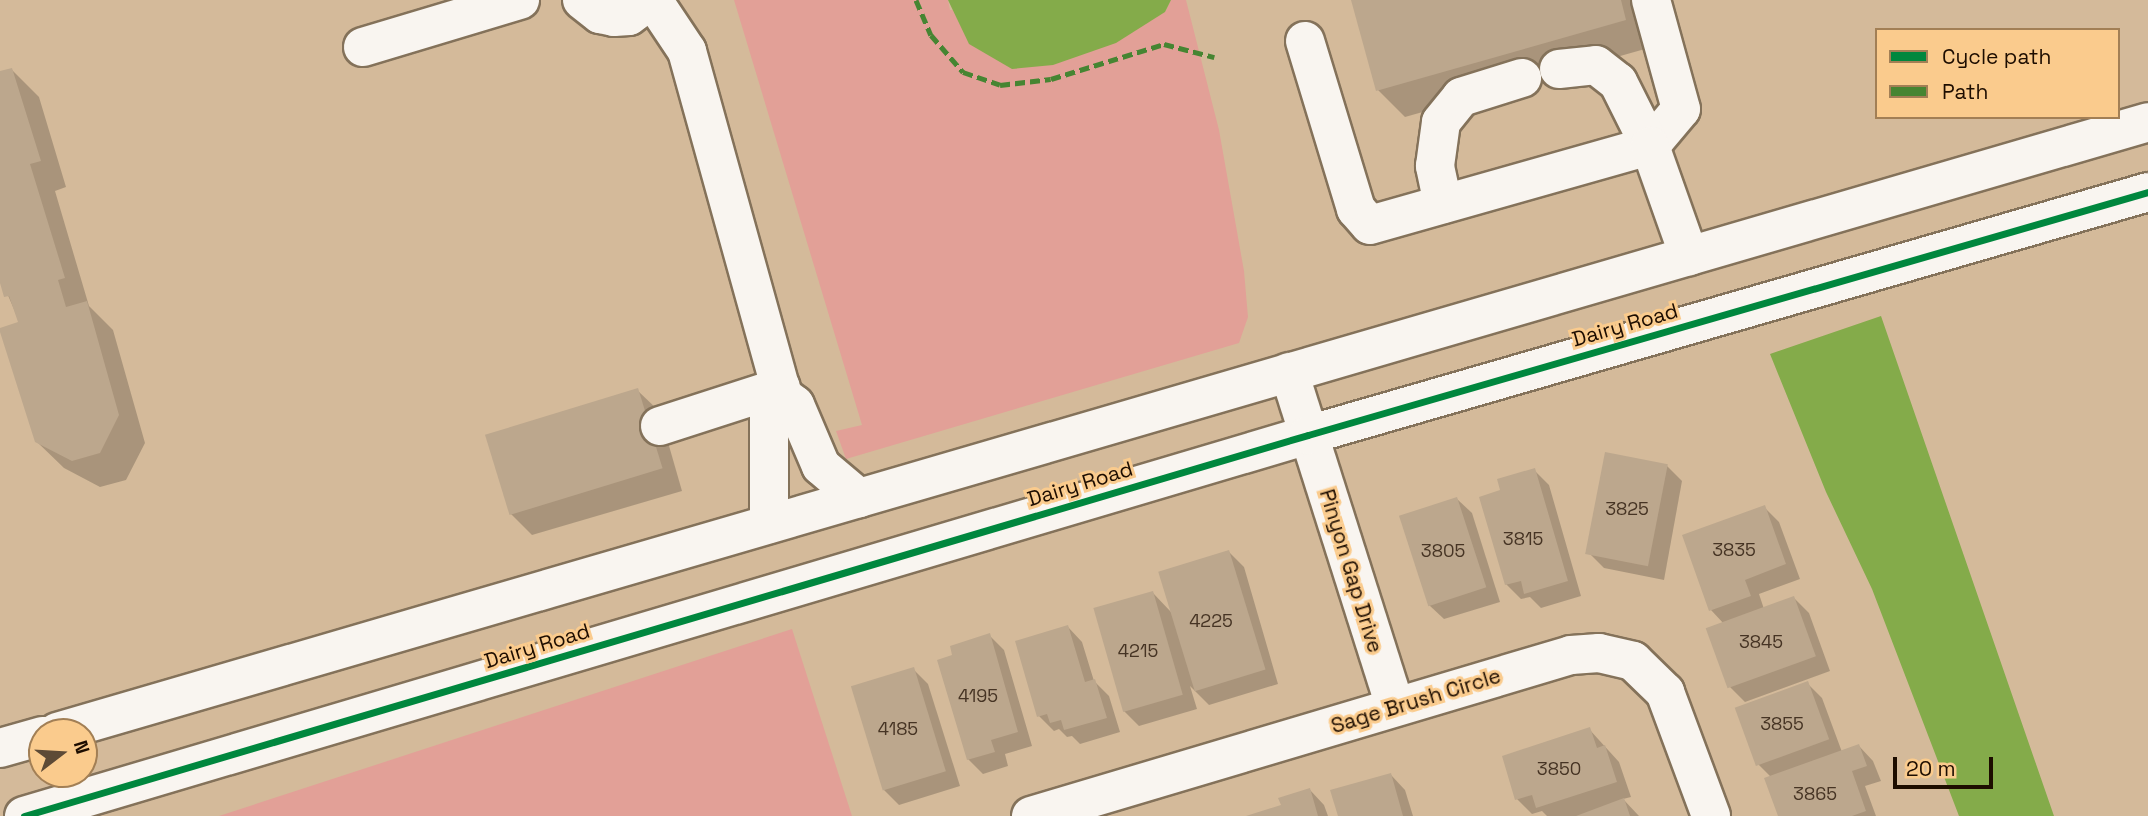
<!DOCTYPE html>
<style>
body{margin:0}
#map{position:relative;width:2148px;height:816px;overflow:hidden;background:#d4ba9a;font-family:"Space Grotesk",sans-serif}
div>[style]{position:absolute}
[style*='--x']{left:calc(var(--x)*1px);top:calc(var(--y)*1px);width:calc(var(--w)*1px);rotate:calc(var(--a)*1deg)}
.green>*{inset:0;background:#e2a097}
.water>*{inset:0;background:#84ab4a}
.shadow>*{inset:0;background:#0003}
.building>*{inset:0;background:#bca78d;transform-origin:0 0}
.roads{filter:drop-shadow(2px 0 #84725a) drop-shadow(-2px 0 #84725a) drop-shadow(0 2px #84725a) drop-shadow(0 -2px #84725a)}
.minor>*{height:38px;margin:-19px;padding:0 19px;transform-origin:19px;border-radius:19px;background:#f9f5f0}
.quiet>*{height:5px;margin-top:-2.5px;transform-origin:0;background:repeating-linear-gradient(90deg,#468532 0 10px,transparent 0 15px)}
.cycleway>*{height:7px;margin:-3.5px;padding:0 3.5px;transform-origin:3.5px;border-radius:3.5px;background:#00873e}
span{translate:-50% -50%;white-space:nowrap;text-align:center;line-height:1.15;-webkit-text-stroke:6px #facb8d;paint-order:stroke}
.number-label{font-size:18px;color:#463424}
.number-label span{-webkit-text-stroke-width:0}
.street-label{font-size:21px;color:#1d0d00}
.legend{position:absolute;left:1875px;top:28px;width:245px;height:91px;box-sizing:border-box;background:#facb8d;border:2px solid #a27f55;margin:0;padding:9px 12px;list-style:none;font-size:21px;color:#1d0d00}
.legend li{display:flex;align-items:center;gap:14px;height:35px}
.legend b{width:35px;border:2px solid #a27f55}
.north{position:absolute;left:28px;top:718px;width:70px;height:70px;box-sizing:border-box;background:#facb8d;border:2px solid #a27f55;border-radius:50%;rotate:73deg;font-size:19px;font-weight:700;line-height:28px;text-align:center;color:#1d0d00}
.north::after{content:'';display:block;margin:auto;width:24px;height:32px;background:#5d4a36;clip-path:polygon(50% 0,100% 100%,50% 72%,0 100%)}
.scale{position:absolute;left:1893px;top:757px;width:100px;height:32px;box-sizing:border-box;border:4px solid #1d0d00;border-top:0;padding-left:9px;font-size:21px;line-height:24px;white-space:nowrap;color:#1d0d00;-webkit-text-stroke:5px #facb8d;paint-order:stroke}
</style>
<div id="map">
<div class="green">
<i style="clip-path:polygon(734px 0,948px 0,950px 10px,1165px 12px,1171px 0,1186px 0,1219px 130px,1244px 271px,1248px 317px,1239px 343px,846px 459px,836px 431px,862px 425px)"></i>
<i style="clip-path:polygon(792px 629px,852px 816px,219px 816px)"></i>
</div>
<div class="water">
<i style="clip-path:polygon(948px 0,1171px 0,1165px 12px,1116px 43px,1053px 65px,1012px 69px,969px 44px)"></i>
<i style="clip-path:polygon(1881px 316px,2054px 816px,1959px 816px,1872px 589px,1826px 492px,1770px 354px)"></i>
</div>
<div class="shadow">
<i style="clip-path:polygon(1353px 0,1639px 0,1652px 47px,1405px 117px,1378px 90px)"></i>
<i style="clip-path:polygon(12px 70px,39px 97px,66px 187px,55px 191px,89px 306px,113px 330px,145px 443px,126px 480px,100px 487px,64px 468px,36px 441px,20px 323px,0 277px,0 73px)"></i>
<i style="clip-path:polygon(637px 390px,659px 411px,682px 491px,532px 535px,511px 514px)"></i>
<i style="clip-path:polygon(1667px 466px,1682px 481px,1664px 580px,1604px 568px,1589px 553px)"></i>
<i style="clip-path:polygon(1534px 470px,1549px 485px,1581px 596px,1541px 608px,1530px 597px,1521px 599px,1506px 584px,1502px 491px)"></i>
<i style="clip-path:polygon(1457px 499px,1472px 513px,1500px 602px,1444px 619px,1429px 605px)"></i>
<i style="clip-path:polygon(1764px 507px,1779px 522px,1800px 579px,1759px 594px,1764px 609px,1794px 598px,1809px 613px,1830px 671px,1745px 702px,1730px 687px,1724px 624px,1711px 610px,1684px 536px)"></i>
<i style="clip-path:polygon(1229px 552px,1244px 567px,1278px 684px,1209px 705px,1190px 686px,1197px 709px,1139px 726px,1124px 711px,1153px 593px,1171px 612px)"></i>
<i style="clip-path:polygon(1068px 627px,1082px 642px,1094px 681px,1109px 696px,1120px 732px,1080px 744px,1072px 736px,1067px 737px,1059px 729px,1054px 731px,1039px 716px)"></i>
<i style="clip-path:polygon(989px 635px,1004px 650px,1032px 746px,1005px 754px,1008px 766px,983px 774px,968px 759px,955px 656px)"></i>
<i style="clip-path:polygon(913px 669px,928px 684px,960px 786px,899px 805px,884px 790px)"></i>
<i style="clip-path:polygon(1807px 683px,1822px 698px,1842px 752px,1859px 746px,1873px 761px,1881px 781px,1865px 786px,1876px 816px,1780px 816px,1771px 777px,1758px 764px,1737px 710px)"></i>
<i style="clip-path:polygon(1589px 729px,1619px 762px,1631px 797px,1623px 799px,1639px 816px,1547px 816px,1542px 811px,1532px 814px,1517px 799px)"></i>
<i style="clip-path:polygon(1391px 775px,1405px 790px,1413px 816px,1340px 816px)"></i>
<i style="clip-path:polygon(1310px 790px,1324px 805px,1328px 816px,1252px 816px,1283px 806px)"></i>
</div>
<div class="building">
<i style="clip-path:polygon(1351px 0,1621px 0,1626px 20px,1376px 91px)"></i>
<i style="clip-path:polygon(12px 68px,41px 161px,30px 164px,65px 278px,58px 280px,66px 307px,87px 301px,119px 415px,100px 453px,72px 461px,35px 442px,0 332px,0 328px,18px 322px,9px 296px,4px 297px,0 283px,0 71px)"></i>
<i style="left:638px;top:388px;width:84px;height:160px;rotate:73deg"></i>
<i style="left:1605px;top:452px;width:64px;height:104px;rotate:11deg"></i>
<i style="clip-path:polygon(1535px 468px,1568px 581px,1524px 594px,1521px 581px,1505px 585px,1479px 497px,1500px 490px,1497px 479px)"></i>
<i style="left:1457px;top:497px;width:95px;height:61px;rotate:72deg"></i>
<i style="clip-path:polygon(1765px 505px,1786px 564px,1745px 580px,1751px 596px,1709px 611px,1682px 535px)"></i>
<i style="left:1229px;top:550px;width:125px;height:74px;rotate:73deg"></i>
<i style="left:1153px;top:591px;width:108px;height:62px;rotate:74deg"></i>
<i style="left:1794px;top:596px;width:64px;height:94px;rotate:70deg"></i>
<i style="clip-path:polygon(1068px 625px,1085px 682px,1095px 679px,1107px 718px,1064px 730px,1061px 720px,1050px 723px,1047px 714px,1037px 717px,1015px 641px)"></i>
<i style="clip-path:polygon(990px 633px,1018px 732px,991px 740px,995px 752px,967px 760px,937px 660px,952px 655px,950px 646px)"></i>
<i style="left:914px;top:667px;width:109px;height:66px;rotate:73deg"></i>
<i style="left:1808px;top:681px;width:62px;height:78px;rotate:70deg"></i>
<i style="clip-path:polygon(1590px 727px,1597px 748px,1605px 745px,1617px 782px,1536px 808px,1532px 795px,1515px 800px,1502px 756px)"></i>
<i style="clip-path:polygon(1859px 744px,1867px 766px,1852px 771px,1866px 811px,1852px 816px,1778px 816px,1764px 778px)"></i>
<i style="clip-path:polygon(1391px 773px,1403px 816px,1338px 816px,1330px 790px)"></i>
<i style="clip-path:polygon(1310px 788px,1318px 816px,1246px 816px,1281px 805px,1278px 798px)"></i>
<i style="clip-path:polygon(1624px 798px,1630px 816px,1576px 816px)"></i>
</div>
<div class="roads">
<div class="minor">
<i style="--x:582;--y:0;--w:23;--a:38"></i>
<i style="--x:600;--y:14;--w:14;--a:12"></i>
<i style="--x:614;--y:17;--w:15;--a:-4"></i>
<i style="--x:629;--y:16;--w:27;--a:-36"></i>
<i style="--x:653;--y:0;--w:61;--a:56.3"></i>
<i style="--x:687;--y:51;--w:358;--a:74.5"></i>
<i style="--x:1305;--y:41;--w:176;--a:73.1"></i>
<i style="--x:1356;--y:209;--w:21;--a:49"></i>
<i style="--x:1370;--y:225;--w:291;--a:-15.8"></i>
<i style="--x:1650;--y:146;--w:48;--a:-50"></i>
<i style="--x:1681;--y:109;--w:113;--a:-105.4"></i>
<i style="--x:363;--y:47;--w:164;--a:-16.7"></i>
<i style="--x:1559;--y:69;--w:37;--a:-6"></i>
<i style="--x:1596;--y:65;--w:28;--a:38"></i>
<i style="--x:1618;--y:82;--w:72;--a:63.4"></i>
<i style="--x:1650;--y:146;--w:117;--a:70.5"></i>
<i style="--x:1443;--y:204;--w:39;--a:-102"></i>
<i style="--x:1435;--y:166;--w:44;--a:-82.2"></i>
<i style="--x:1441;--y:122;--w:32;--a:-51"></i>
<i style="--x:1461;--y:97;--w:64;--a:-17.3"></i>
<i style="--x:1289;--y:372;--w:351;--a:72.4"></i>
<i style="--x:660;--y:426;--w:127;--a:-17.9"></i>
<i style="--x:769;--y:524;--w:116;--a:-90"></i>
<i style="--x:769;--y:408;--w:18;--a:-41"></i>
<i style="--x:783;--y:396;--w:15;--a:37"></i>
<i style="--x:795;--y:405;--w:66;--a:66.9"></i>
<i style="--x:821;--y:466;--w:50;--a:40.1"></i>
<i style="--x:57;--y:732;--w:2178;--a:-16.26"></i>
<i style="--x:0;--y:748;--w:44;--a:-15.9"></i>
<i style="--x:24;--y:816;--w:1339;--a:-16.53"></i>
<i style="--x:1308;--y:435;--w:874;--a:-16.13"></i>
<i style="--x:1031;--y:816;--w:563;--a:-16.6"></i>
<i style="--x:1571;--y:655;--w:28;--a:-4"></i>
<i style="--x:1599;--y:653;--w:35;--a:13"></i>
<i style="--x:1633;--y:661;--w:45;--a:44.1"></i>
<i style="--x:1665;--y:692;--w:132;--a:69.6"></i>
</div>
</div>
<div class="quiet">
<i style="--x:916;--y:0;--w:38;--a:67"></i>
<i style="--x:931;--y:35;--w:49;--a:49.1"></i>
<i style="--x:963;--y:72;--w:39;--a:19"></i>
<i style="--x:1000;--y:85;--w:51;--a:-6.7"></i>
<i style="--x:1051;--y:79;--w:118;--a:-17.2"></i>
<i style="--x:1164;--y:44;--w:52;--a:14.6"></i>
</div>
<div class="cycleway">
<i style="--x:24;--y:816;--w:1339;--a:-16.53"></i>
<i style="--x:1308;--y:435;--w:874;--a:-16.13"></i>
</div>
<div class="number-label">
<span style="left:1627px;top:509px">3825</span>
<span style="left:1523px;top:539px">3815</span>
<span style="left:1734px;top:550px">3835</span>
<span style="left:1443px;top:551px">3805</span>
<span style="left:1211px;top:621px">4225</span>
<span style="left:1761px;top:642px">3845</span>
<span style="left:1138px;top:651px">4215</span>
<span style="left:978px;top:696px">4195</span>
<span style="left:1782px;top:724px">3855</span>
<span style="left:898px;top:729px">4185</span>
<span style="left:1559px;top:769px">3850</span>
<span style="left:1815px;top:794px">3865</span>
</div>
<div class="street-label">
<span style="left:1625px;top:325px;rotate:-16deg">Dairy Road</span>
<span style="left:1080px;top:484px;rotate:-17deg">Dairy Road</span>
<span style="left:1351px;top:571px;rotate:73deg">Pinyon Gap Drive</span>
<span style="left:537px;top:646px;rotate:-17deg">Dairy Road</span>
<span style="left:1416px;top:701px;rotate:-17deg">Sage Brush Circle</span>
</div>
<ul class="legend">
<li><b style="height:9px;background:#00873e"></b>Cycle path</li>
<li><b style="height:9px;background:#468532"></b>Path</li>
</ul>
<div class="north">N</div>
<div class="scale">20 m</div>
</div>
